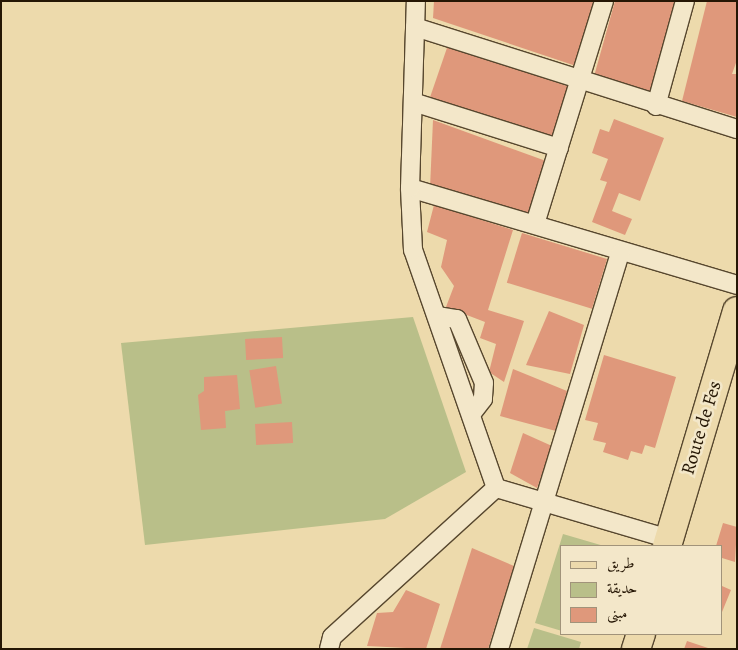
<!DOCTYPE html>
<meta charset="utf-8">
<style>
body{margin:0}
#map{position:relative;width:738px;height:650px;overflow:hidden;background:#eddaac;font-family:Alegreya,Amiri,serif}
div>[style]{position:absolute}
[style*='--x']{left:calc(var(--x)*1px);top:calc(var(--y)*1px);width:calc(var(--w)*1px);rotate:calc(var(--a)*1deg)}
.green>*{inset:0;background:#b9bf89}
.building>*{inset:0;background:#df987b;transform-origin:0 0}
.roads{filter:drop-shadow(1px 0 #57472e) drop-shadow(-1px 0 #57472e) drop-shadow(0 1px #57472e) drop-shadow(0 -1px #57472e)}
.street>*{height:18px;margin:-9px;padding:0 9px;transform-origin:9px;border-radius:9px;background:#f3e7c9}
.primary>*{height:28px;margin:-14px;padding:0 14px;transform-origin:14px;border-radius:14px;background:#eddaac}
span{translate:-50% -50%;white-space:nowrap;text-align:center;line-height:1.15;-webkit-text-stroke:5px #f3e7c9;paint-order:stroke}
.street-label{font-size:19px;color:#251604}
.frame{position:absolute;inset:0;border:2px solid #251604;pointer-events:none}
.legend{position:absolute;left:560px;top:545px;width:162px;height:90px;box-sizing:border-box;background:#f3e7c9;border:1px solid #a1937a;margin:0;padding:6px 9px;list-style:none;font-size:15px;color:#251604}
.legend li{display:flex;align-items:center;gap:10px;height:25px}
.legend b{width:25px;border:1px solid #a1937a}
</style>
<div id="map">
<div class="green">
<i style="clip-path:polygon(413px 317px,466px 472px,385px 519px,145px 545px,121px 343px)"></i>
<i style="clip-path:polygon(563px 534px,604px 546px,562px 546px,562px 631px,535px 623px)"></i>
<i style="clip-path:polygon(534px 628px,581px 642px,579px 649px,527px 649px)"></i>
</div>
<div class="building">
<i style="clip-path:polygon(434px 1px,598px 1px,576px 66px,433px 18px)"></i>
<i style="clip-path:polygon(615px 1px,678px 1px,648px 97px,593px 80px)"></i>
<i style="clip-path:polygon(707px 1px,737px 1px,737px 60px,732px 74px,737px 74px,737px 117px,682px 101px)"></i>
<i style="left:448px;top:45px;width:128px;height:55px;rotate:19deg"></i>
<i style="clip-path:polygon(614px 119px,664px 138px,640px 201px,619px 193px,612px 211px,632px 219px,625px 235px,592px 222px,607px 182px,600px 180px,608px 159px,592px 153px,600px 129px,609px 132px)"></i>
<i style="clip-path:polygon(433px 120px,546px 161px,530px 217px,430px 188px)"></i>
<i style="clip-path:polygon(434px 205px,513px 230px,488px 310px,524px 321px,504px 382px,489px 372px,496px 344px,480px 338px,485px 322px,446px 307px,454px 286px,441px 267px,447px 240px,427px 232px)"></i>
<i style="left:522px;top:233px;width:89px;height:52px;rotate:17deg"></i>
<i style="clip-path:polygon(549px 311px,584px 325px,570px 374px,526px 365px)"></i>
<i style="left:282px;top:337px;width:21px;height:37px;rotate:87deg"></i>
<i style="clip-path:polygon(604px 355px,676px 377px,655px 448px,645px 445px,642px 454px,631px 451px,628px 460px,603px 452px,606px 443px,593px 440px,598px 423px,585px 420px)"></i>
<i style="left:276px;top:366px;width:38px;height:27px;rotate:81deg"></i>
<i style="clip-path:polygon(513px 369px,567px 391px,556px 431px,500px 416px)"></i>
<i style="clip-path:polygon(237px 375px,240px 409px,225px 411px,226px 428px,201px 430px,198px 395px,204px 391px,204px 377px)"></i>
<i style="left:292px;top:422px;width:21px;height:37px;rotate:87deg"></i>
<i style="clip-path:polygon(523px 433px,552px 446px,537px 488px,510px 473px)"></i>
<i style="clip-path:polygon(723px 523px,737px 527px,735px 562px,722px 558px,722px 546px,716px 546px)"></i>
<i style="clip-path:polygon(472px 548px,514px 566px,488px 649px,440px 649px)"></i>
<i style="clip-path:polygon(722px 586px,731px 590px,722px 612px)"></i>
<i style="clip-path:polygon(406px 590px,440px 604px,426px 649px,367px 646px,377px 613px,393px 612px)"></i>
<i style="clip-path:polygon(687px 641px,708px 648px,708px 649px,684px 649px)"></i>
</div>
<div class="roads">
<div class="street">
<i style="--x:415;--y:27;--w:338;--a:17.6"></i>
<i style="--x:413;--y:102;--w:153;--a:17.5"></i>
<i style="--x:656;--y:106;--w:109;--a:-74.6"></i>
<i style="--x:410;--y:188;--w:341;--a:16.5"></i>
<i style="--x:535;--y:224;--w:233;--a:-72.8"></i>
<i style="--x:437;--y:316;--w:20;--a:9"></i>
<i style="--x:457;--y:319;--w:69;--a:67.1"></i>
<i style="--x:484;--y:383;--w:16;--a:94"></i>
<i style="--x:483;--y:399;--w:18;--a:128"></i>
<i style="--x:496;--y:488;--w:180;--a:16.4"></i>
<i style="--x:329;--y:649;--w:12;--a:-76"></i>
<i style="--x:332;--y:637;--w:222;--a:-42.3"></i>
<i style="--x:496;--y:488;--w:252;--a:-109.2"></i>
<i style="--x:413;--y:250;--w:62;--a:-92.8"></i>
<i style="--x:410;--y:188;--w:187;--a:-88.2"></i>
<i style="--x:499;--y:649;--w:414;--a:-73"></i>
</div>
<div class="primary">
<i style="--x:667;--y:546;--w:245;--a:-73.4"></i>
<i style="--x:636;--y:649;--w:16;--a:-72"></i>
</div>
</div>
<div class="street-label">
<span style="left:702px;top:428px;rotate:-73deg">Route de Fes</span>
</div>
<div class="frame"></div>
<ul class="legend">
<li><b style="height:6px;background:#eddaac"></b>طريق</li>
<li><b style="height:14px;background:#b9bf89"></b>حديقة</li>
<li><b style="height:14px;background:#df987b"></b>مبنى</li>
</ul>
</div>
